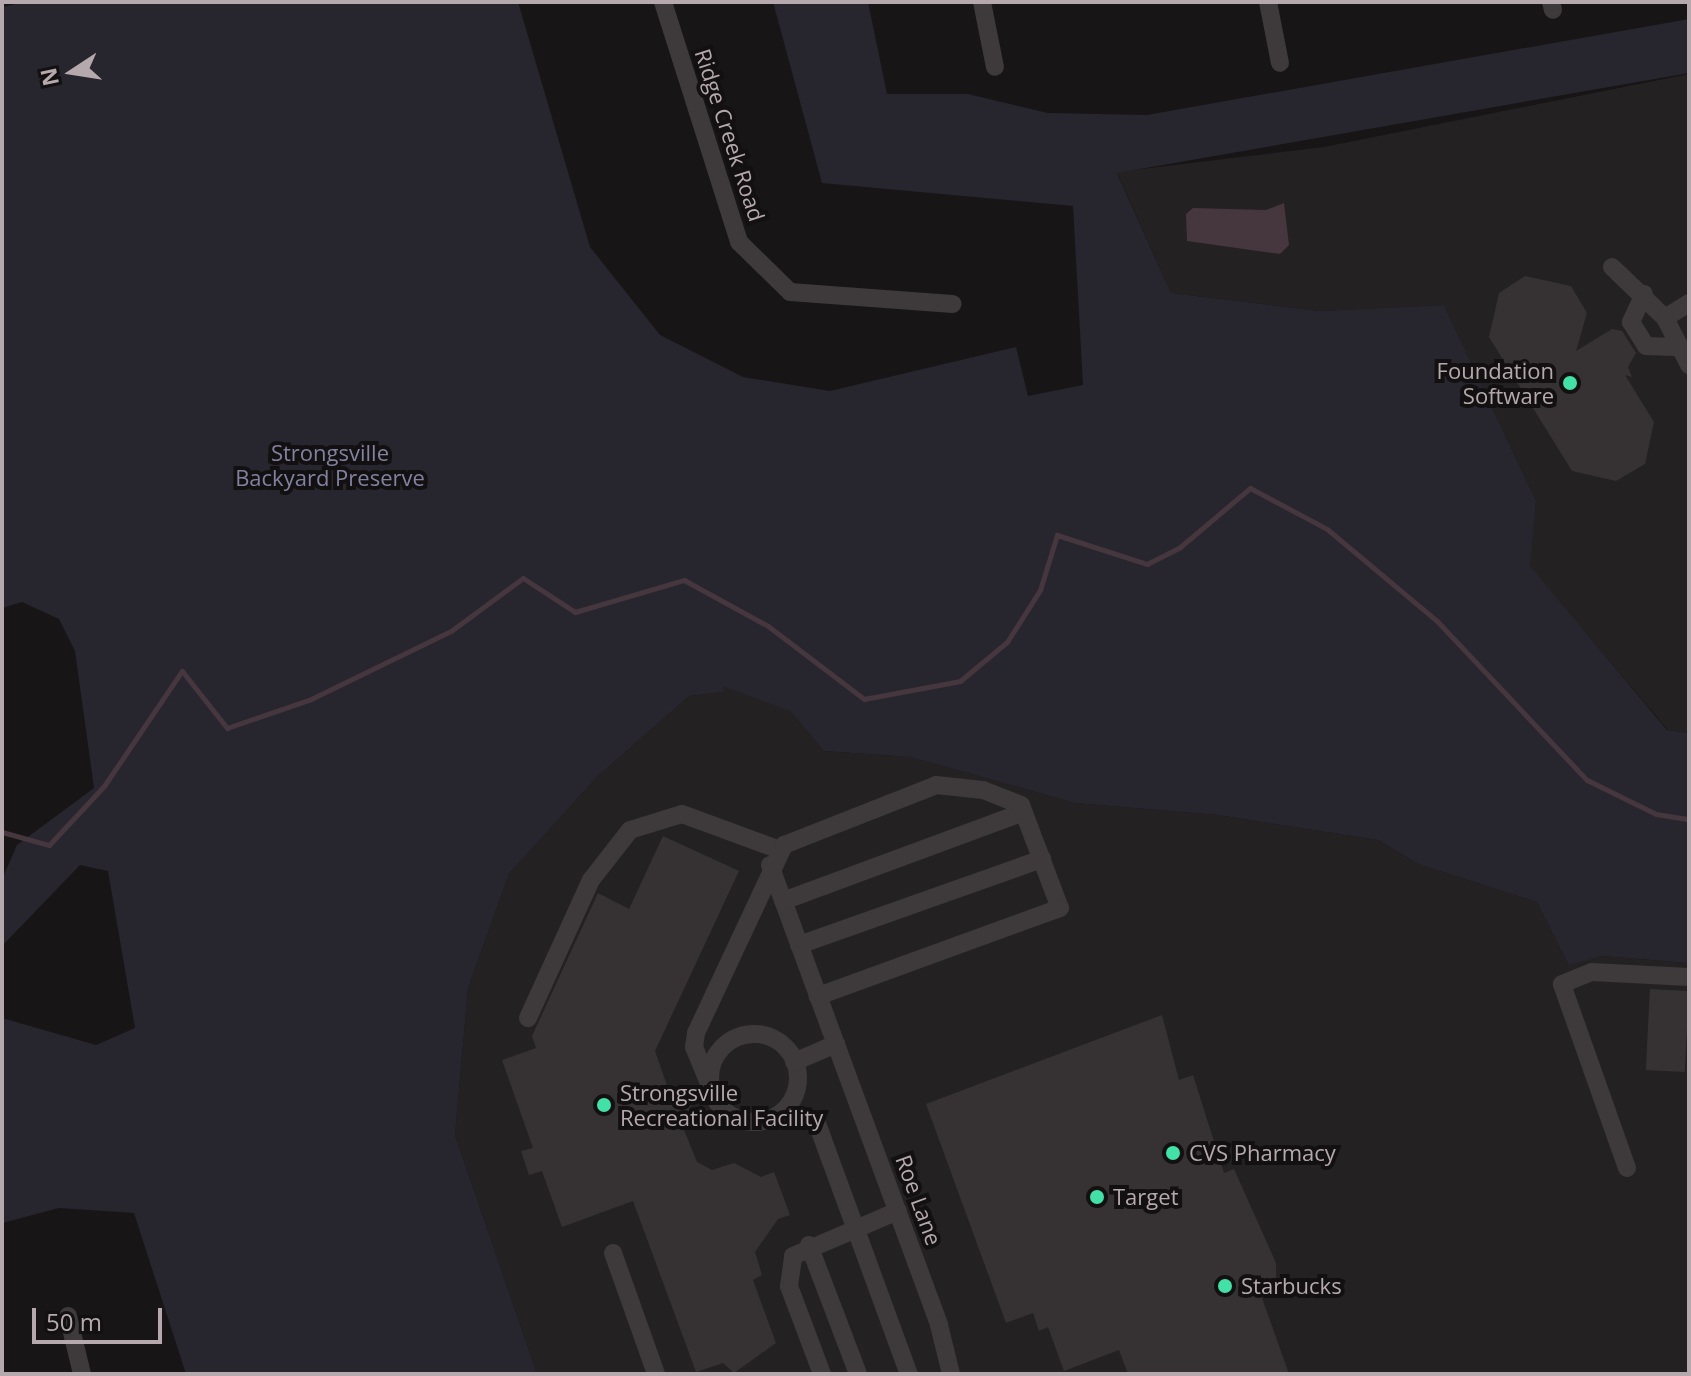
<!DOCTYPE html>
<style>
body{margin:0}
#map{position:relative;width:1691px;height:1376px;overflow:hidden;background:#171515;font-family:"Open Sans",sans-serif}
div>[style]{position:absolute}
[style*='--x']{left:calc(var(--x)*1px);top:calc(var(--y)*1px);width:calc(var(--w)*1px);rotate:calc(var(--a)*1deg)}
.built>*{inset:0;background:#242122}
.green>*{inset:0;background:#27262e}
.water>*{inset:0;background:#46363e}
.stream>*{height:5px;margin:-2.5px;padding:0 2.5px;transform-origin:2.5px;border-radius:2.5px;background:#46363e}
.building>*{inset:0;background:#363234;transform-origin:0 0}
.minor>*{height:18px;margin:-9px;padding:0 9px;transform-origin:9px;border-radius:9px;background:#3e393a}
.minor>.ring{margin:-9px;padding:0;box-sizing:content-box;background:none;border:18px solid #3e393a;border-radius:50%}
.dots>*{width:22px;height:22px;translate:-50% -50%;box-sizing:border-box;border:4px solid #121010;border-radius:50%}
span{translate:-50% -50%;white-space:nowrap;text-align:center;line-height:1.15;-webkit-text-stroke:8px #121010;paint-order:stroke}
.street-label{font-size:22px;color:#b6a9ad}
.poi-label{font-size:22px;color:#b6a9ad}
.right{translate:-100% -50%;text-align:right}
.left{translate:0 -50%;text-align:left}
.park-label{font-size:22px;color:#82819f}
.frame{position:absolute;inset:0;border:4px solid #b6a9ad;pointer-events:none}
.north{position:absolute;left:32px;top:32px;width:80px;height:80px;-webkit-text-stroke:6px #121010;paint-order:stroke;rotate:258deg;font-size:22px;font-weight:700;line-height:32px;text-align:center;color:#b6a9ad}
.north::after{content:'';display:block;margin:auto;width:28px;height:36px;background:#b6a9ad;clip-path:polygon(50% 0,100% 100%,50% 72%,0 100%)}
.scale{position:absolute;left:32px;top:1308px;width:130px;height:36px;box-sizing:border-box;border:4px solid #b6a9ad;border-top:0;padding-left:10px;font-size:24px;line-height:28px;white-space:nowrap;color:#b6a9ad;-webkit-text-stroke:6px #121010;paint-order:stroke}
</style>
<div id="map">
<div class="built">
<i style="clip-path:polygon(1689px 74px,1689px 733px,1668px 730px,1529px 566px,1536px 501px,1444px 305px,1319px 311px,1171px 293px,1117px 172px,1324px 147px)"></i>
<i style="clip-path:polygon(720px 679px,790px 711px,824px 751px,910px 757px,1075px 803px,1218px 815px,1378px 840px,1418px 864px,1537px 902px,1569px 964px,1603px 956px,1689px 963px,1689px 1374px,537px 1374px,455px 1135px,468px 988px,509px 874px,597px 777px,689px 696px,724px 692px)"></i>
</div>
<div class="green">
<i style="clip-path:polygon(26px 2px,518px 2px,590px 247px,660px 335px,743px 377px,830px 391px,1016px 347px,1028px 396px,1083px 385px,1073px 206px,822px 183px,773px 2px,868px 2px,887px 94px,968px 94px,1048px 113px,1147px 115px,1689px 19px,1689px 73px,1117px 173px,1171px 293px,1319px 311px,1444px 305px,1536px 501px,1530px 566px,1667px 730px,1689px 733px,1689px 963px,1603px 956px,1569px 965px,1537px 902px,1418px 864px,1378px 840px,1218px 815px,1075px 803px,910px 757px,824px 751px,790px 711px,723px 686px,724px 692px,689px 696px,597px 777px,509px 874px,468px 988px,455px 1135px,537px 1374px,186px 1374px,134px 1213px,59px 1208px,2px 1223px,2px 1018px,96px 1045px,135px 1028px,108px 871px,80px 865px,2px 946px,2px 879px,17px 845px,94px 788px,75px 651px,59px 619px,22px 602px,2px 608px,2px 7px)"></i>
</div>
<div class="water">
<i style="clip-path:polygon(1284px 203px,1289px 245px,1280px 254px,1187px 241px,1186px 214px,1193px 208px,1266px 210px)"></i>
</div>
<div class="stream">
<i style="--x:2;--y:832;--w:49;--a:15.5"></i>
<i style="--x:49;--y:845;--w:81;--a:-47"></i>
<i style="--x:104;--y:786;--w:139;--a:-55.9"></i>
<i style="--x:182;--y:671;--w:73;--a:51.7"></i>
<i style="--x:227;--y:728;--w:89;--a:-19"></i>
<i style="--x:311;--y:699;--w:156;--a:-25.9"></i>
<i style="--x:451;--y:631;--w:89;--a:-36.4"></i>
<i style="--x:523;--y:578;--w:62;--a:33.2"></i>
<i style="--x:575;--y:612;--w:114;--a:-16.4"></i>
<i style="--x:684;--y:580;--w:96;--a:28.7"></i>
<i style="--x:768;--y:626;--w:121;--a:37.2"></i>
<i style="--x:864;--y:699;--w:98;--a:-10.6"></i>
<i style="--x:960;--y:681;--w:61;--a:-39.7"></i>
<i style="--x:1007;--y:642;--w:62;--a:-57.6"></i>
<i style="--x:1040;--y:590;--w:58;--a:-72.8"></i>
<i style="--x:1057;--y:535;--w:95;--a:17.9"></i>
<i style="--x:1147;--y:564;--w:36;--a:-27"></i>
<i style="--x:1179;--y:548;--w:93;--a:-40.2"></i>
<i style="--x:1250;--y:488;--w:87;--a:28"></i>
<i style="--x:1327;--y:529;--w:142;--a:39.9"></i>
<i style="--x:1436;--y:620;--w:220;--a:46.7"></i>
<i style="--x:1587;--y:780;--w:77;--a:26.2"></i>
<i style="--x:1656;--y:814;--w:33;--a:9"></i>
</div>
<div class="building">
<i style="clip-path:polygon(1525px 276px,1571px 286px,1587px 313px,1576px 351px,1612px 329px,1622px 331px,1636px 353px,1628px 367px,1632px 377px,1625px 375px,1654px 422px,1645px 464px,1616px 481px,1572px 471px,1489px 337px,1499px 293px)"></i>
<i style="clip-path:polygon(663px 836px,739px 871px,655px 1051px,670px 1094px,685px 1090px,695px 1116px,680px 1120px,697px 1162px,712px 1170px,734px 1163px,761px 1177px,774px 1172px,790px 1215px,778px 1219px,755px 1252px,762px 1275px,753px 1280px,776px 1343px,734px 1373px,723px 1363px,696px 1372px,633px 1201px,562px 1227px,542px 1171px,529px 1175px,521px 1151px,533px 1148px,502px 1060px,536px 1048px,532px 1036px,598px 893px,629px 909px)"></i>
<i style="left:1650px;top:989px;width:39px;height:81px;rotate:3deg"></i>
<i style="clip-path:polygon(1162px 1015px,1179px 1080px,1193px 1075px,1224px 1173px,1234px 1169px,1276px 1263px,1276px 1293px,1262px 1298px,1289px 1374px,1128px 1374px,1119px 1350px,1064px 1371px,1048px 1327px,1039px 1331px,1033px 1313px,1006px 1323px,926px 1104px)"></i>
</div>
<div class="minor">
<i style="--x:663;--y:2;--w:252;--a:72.4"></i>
<i style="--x:739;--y:242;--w:71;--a:44.4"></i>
<i style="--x:790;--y:292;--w:163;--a:4.2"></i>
<i style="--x:982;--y:2;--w:66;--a:78.7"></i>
<i style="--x:1268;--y:2;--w:62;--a:78.9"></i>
<i style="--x:1551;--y:2;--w:8;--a:76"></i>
<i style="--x:1612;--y:267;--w:74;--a:43.9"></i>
<i style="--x:1665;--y:318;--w:53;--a:62.9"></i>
<i style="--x:1644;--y:294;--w:31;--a:115"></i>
<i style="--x:1631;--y:322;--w:28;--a:58"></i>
<i style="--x:1646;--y:346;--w:35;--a:2"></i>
<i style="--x:1665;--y:318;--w:28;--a:-32"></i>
<i style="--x:770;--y:865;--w:490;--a:69.8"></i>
<i style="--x:939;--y:1325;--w:50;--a:76.2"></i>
<i style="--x:783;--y:901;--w:256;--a:-20.3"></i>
<i style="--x:799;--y:945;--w:258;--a:-19.5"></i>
<i style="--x:528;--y:1018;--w:152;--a:-65.5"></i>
<i style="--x:591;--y:880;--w:63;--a:-52"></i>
<i style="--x:630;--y:830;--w:54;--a:-17.1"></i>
<i style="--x:682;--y:814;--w:104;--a:20.2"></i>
<i class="ring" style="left:710px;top:1034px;width:70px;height:70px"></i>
<i style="--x:794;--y:1062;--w:46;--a:-23.2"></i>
<i style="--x:712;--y:1091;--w:48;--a:-112.2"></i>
<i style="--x:694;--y:1047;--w:14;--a:-82"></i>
<i style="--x:696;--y:1033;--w:208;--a:-64.9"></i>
<i style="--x:784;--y:845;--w:163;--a:-21.5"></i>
<i style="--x:936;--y:785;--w:47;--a:6.1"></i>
<i style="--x:983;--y:790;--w:41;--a:21.5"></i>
<i style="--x:1021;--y:805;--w:110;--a:69.3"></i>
<i style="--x:1060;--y:908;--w:258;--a:160"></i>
<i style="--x:818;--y:1126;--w:264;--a:69.9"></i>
<i style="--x:1627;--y:1168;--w:195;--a:-109.5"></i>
<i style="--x:1562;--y:984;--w:32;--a:-22"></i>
<i style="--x:1592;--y:972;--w:97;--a:3"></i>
<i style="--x:809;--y:1245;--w:138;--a:69.2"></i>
<i style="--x:613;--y:1253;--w:128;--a:70.4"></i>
<i style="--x:68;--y:1316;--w:60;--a:76.4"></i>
<i style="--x:822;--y:1374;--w:94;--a:-110.6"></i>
<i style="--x:789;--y:1286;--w:30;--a:-82"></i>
<i style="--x:793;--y:1256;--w:114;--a:-23.2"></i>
</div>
<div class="dots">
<i style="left:1570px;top:383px;background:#43e1a8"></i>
<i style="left:604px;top:1105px;background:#43e1a8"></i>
<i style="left:1173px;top:1153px;background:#43e1a8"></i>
<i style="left:1097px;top:1197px;background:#43e1a8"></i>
<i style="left:1225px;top:1286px;background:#43e1a8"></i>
</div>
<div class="street-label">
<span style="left:730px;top:135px;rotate:72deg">Ridge Creek Road</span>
<span style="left:919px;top:1200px;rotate:70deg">Roe Lane</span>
</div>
<div class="poi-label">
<span class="right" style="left:1554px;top:383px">Foundation<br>Software</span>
<span class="left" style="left:620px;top:1105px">Strongsville<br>Recreational Facility</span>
<span class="left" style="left:1189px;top:1153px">CVS Pharmacy</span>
<span class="left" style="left:1113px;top:1197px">Target</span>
<span class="left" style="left:1241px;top:1286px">Starbucks</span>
</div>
<div class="park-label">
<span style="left:330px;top:465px">Strongsville<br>Backyard Preserve</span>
</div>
<div class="frame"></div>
<div class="north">N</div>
<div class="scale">50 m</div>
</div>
